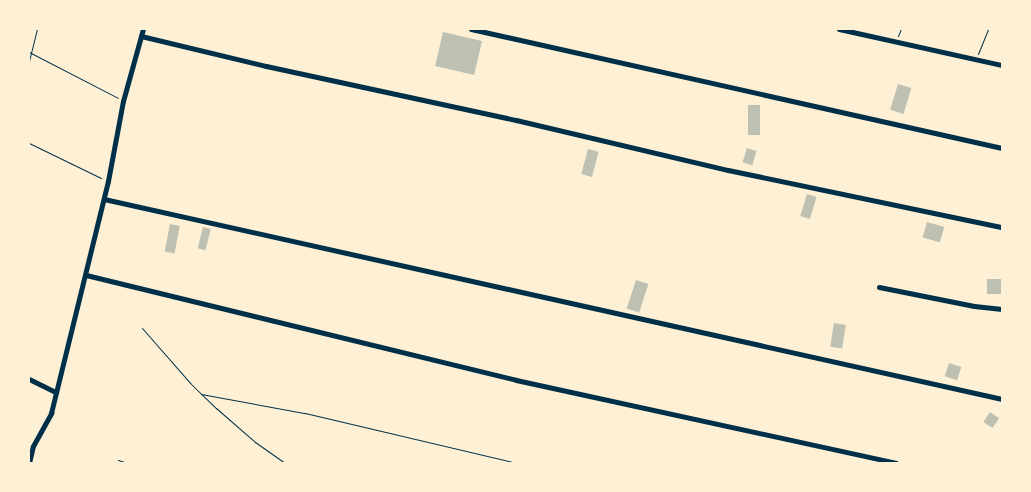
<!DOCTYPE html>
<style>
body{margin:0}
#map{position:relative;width:1031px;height:492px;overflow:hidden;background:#fdf0d5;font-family:Quicksand,sans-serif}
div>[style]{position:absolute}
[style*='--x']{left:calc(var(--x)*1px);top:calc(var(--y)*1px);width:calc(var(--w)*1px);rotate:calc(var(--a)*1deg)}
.building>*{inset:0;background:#bec0b2;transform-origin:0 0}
.path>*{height:1px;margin:-0.5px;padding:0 0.5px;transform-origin:0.5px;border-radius:0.5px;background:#003049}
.minor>*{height:5px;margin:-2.5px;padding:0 2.5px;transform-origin:2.5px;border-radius:2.5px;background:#003049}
span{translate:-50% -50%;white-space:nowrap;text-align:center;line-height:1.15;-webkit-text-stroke:5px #fdf0d5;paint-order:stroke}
.frame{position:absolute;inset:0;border:30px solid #fdf0d5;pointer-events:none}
</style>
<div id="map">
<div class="building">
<i style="left:443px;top:32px;width:40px;height:35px;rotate:13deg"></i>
<i style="left:898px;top:84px;width:14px;height:27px;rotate:17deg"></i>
<i style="left:748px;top:105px;width:12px;height:30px"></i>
<i style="left:747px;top:148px;width:10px;height:15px;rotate:17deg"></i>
<i style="left:588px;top:149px;width:11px;height:26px;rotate:15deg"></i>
<i style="left:807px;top:194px;width:10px;height:23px;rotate:17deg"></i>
<i style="left:927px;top:222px;width:18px;height:16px;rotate:16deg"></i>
<i style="left:170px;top:224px;width:10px;height:28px;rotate:11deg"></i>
<i style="left:203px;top:227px;width:8px;height:22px;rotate:14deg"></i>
<i style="left:987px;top:279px;width:14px;height:15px"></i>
<i style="left:636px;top:280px;width:13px;height:30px;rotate:18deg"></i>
<i style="left:834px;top:323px;width:12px;height:24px;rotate:9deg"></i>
<i style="left:949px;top:363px;width:13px;height:14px;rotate:18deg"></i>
<i style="left:990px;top:412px;width:11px;height:12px;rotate:34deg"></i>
</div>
<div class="path">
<i style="--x:898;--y:36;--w:8;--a:-67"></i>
<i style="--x:29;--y:52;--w:100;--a:27.3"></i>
<i style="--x:978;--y:54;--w:27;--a:-68"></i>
<i style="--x:29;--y:61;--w:33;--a:-76"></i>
<i style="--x:29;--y:143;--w:80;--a:25.9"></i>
<i style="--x:142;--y:328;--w:74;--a:48.8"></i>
<i style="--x:191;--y:384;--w:35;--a:44"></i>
<i style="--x:216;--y:408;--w:52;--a:41.1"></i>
<i style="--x:255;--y:442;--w:37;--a:35"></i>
<i style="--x:201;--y:394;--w:106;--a:10.4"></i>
<i style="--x:305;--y:413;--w:218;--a:13.3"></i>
<i style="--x:118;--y:460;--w:10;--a:17"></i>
</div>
<div class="minor">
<i style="--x:471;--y:29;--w:544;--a:12.63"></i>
<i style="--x:839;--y:29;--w:167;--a:12.5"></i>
<i style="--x:141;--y:36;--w:129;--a:13.5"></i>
<i style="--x:266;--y:66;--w:256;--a:12.2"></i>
<i style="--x:516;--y:120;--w:218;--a:13.3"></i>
<i style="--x:728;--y:170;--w:280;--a:11.8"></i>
<i style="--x:104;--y:199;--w:920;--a:12.56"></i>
<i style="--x:86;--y:275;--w:443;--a:13.7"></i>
<i style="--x:516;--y:380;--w:389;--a:12.3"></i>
<i style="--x:879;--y:287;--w:97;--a:11.3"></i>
<i style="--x:974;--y:306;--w:28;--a:6"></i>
<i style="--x:29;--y:379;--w:30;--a:26"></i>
<i style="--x:29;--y:463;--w:17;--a:-77"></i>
<i style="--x:33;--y:446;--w:38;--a:-61"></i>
<i style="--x:51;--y:413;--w:239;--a:-76.2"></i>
<i style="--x:108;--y:181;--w:81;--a:-79.4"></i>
<i style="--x:123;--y:101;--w:75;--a:-74.5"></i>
</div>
<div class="frame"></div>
</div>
